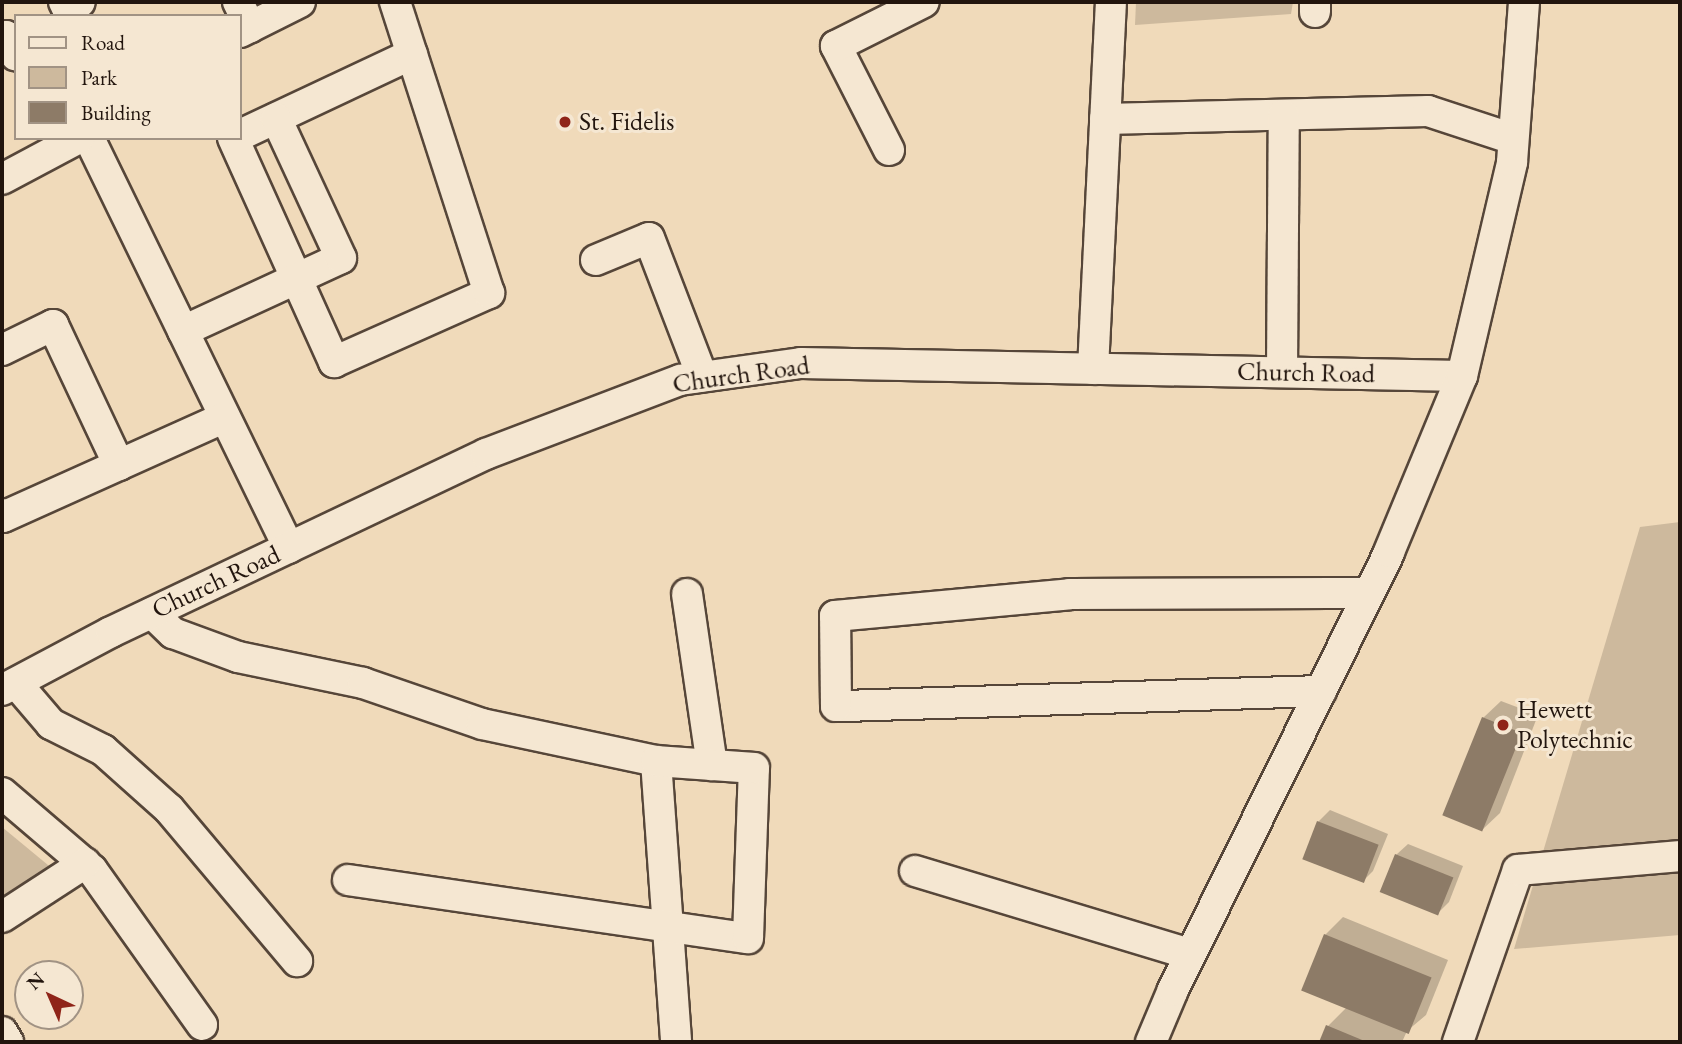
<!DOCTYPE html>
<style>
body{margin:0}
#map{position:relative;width:1682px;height:1044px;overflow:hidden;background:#f0daba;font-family:"EB Garamond",serif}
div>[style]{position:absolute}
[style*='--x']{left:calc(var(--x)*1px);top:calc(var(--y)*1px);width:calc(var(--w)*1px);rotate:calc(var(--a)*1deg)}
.green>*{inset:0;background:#cdb99d}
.shadow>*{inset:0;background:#0003}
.building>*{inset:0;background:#8d7b67;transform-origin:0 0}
.roads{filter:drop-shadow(2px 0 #564639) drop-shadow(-2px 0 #564639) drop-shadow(0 2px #564639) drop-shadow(0 -2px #564639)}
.minor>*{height:30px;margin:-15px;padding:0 15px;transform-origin:15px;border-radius:15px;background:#f5e7d2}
.dots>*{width:19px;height:19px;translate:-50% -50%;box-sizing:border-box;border:4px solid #f5e7d2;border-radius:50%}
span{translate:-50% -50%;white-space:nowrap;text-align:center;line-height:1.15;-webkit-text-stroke:6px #f5e7d2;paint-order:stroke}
.poi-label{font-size:26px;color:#22150e}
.left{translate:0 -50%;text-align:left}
.street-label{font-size:26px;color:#22150e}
.frame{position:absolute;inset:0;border:4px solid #22150e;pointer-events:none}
.legend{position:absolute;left:14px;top:14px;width:228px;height:126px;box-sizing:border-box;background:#f5e7d2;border:2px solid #a19384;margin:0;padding:9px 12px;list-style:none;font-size:21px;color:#22150e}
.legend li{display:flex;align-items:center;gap:14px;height:35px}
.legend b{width:35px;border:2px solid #a19384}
.north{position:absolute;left:14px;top:960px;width:70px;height:70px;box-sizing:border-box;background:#f5e7d2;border:2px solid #a19384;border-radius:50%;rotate:316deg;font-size:19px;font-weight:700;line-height:28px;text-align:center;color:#22150e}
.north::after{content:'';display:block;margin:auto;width:24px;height:32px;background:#8f2418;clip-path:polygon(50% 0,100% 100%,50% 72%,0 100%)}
</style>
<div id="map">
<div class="green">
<i style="clip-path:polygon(1136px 2px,1293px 2px,1291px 14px,1135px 25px)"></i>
<i style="clip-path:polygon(1680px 522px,1680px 935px,1514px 949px,1640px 527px)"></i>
<i style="clip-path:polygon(2px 827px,54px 870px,2px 903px)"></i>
</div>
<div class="shadow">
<i style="clip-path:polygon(1501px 701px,1538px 715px,1500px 813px,1482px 830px,1483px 718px)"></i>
<i style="clip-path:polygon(1330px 810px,1388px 834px,1373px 871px,1362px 882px,1318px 822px)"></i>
<i style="clip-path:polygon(1408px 844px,1463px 866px,1449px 902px,1437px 914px,1396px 855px)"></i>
<i style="clip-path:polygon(1343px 917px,1448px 960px,1426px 1015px,1407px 1031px,1402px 1042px,1321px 1042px,1328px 1026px,1347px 1007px,1325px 935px)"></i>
</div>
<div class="building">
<i style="left:1482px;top:717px;width:43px;height:106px;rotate:22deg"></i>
<i style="left:1317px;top:821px;width:66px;height:41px;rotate:21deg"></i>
<i style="left:1395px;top:854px;width:63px;height:41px;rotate:22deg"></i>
<i style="left:1324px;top:934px;width:116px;height:61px;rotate:22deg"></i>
<i style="clip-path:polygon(1326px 1025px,1367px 1042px,1319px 1042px)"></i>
</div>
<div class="roads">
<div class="minor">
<i style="--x:64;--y:2;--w:7;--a:63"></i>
<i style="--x:67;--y:8;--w:14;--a:-25"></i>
<i style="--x:238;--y:2;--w:28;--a:64"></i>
<i style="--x:1315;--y:12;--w:10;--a:-90"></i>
<i style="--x:240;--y:32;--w:67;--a:-26.6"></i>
<i style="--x:2;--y:37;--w:4;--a:-14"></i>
<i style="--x:6;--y:36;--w:22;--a:63"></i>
<i style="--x:1105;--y:119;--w:323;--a:-1.4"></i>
<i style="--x:1428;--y:111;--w:89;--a:18.2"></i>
<i style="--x:240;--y:135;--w:190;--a:-25.2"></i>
<i style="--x:89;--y:138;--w:456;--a:64"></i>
<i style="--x:233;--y:138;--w:246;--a:65.7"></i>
<i style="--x:334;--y:362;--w:170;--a:-24"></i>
<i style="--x:489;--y:293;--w:306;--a:-107.9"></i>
<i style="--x:889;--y:150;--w:117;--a:-117"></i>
<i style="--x:836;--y:46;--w:98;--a:-26.6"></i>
<i style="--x:2;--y:179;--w:87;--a:-28"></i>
<i style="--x:596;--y:260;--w:57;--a:-22.5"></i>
<i style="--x:649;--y:238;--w:148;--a:69"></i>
<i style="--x:183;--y:331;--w:174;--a:-24.8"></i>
<i style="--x:341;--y:258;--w:154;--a:-114.9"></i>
<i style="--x:2;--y:350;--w:57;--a:-26.1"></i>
<i style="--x:53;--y:325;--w:155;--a:64.8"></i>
<i style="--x:1093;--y:369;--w:367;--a:-87.2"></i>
<i style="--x:1282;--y:372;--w:257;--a:-89.6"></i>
<i style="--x:2;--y:514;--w:3;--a:72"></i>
<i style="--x:3;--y:517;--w:243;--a:-24.2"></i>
<i style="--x:687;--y:594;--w:173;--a:81.7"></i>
<i style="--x:152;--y:613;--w:29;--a:44"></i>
<i style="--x:173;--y:633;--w:69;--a:20.3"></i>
<i style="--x:238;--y:657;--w:128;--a:11.7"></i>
<i style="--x:363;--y:683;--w:126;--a:19"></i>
<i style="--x:482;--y:724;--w:178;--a:12"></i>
<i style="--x:656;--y:761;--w:282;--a:85.9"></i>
<i style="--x:16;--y:683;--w:54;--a:49.5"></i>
<i style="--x:51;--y:724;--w:58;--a:26.6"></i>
<i style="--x:103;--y:750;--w:89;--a:41.8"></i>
<i style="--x:169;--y:809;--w:199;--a:49.9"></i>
<i style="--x:2;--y:690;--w:123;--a:-28"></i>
<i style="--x:111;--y:632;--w:415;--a:-25.4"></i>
<i style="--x:486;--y:454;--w:208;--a:-20.9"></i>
<i style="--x:680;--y:380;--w:122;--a:-8"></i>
<i style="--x:801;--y:363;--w:661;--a:1.13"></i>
<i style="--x:1321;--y:691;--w:485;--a:178.2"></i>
<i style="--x:836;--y:706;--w:90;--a:-90.6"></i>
<i style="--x:835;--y:616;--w:236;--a:-5.3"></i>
<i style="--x:1070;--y:594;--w:299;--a:-0.2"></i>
<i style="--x:2;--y:793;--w:118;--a:40.5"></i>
<i style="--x:92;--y:870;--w:190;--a:54.6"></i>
<i style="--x:915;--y:871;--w:287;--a:16.8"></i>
<i style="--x:348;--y:880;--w:404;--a:8.3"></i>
<i style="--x:748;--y:938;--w:170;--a:-88"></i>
<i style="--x:754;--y:768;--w:98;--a:-175.9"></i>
<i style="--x:2;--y:917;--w:99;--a:-33"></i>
<i style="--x:2;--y:1032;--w:12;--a:59"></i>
<i style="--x:1151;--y:1042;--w:56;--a:-67.1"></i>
<i style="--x:1173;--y:990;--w:488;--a:-63.7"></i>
<i style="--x:1389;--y:552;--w:191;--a:-67.5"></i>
<i style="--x:1462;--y:376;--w:220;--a:-76.8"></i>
<i style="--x:1512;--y:162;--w:160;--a:-85.7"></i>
<i style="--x:1458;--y:1042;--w:182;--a:-70.8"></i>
<i style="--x:1518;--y:870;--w:163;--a:-4.9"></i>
</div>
</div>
<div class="dots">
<i style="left:565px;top:122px;background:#8f2418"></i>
<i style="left:1503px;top:725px;background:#8f2418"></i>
</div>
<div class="poi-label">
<span class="left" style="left:579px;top:122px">St. Fidelis</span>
<span class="left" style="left:1517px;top:725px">Hewett<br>Polytechnic</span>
</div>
<div class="street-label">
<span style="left:1306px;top:373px;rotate:1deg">Church Road</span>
<span style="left:741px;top:375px;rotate:-8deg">Church Road</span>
<span style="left:216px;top:582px;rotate:-25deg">Church Road</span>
</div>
<div class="frame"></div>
<ul class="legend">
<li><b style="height:9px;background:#f5e7d2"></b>Road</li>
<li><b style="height:19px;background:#cdb99d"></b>Park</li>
<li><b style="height:19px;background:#8d7b67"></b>Building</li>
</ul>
<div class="north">N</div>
</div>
